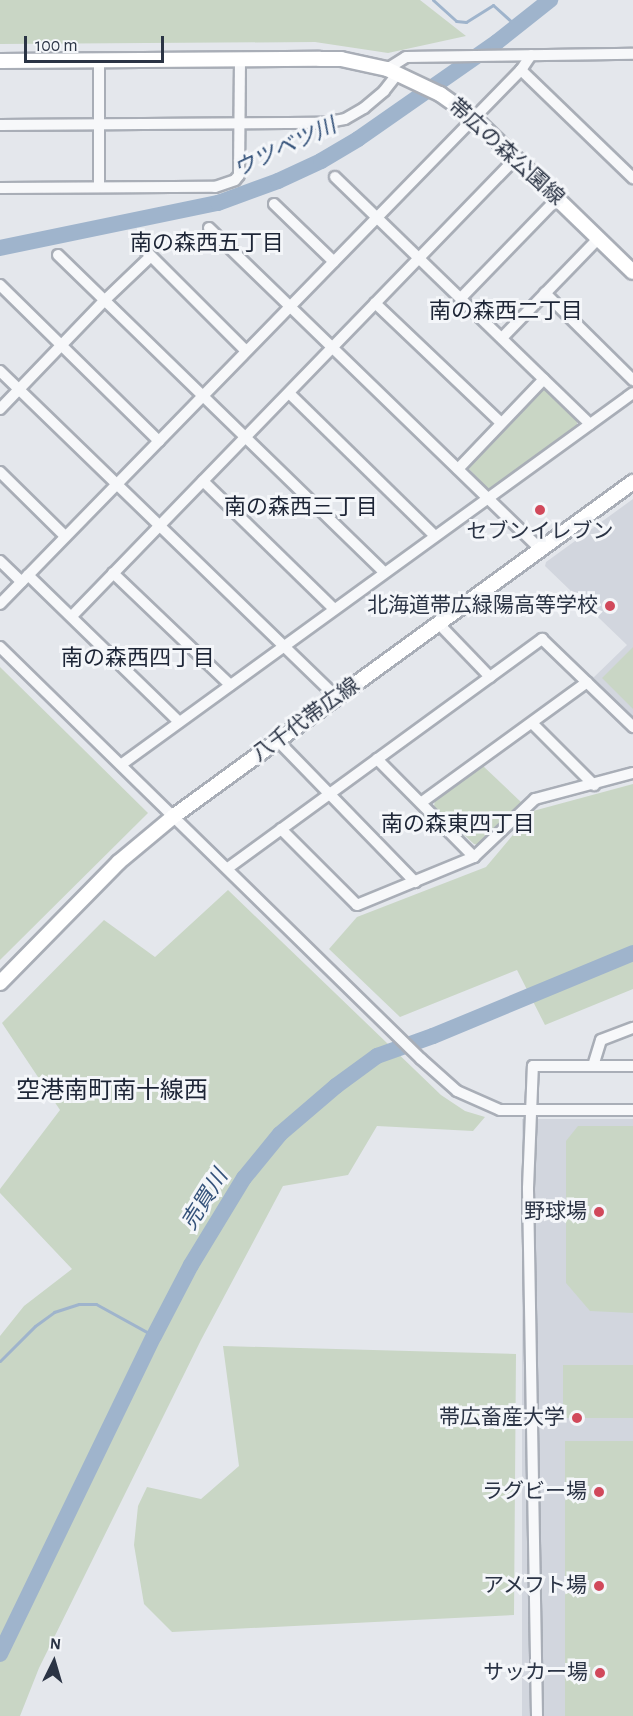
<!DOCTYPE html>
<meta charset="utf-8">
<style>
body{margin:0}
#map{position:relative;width:633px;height:1716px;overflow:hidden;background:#e4e7ec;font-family:"Alegreya Sans","Noto Sans JP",sans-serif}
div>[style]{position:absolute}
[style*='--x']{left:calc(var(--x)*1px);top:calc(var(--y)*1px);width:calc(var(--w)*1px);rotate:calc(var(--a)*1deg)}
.built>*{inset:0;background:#d2d6de;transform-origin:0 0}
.green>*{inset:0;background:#c9d6c5;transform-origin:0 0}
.stream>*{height:3px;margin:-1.5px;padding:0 1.5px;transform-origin:1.5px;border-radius:1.5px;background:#9fb4cc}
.river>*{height:16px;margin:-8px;padding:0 8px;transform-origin:8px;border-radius:8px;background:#9fb4cc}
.roads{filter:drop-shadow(2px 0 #a9aeb7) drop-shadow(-2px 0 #a9aeb7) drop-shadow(0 2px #a9aeb7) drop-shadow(0 -2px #a9aeb7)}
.minor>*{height:10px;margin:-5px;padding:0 5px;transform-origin:5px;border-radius:5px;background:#f7f8fa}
.major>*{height:14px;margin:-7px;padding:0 7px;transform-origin:7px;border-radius:7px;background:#fff}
.dots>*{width:16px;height:16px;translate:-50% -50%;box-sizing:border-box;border:3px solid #f4f6f9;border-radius:50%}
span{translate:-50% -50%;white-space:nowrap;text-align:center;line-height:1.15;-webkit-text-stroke:6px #f4f6f9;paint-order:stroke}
.street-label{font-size:21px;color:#2b3445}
.poi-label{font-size:21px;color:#2b3445}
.right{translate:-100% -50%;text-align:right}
.water-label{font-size:22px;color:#34527a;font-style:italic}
.neighbourhood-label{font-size:22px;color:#1d2536}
.quarter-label{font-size:24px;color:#1d2536}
.north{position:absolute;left:24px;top:1632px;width:60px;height:60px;-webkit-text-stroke:4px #f4f6f9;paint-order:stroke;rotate:5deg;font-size:16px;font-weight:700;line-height:24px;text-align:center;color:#2b3445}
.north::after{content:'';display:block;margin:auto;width:21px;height:27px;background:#2b3445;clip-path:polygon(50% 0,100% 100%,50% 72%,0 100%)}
.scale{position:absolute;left:24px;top:36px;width:140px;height:27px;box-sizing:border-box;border:3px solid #2b3445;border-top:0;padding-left:8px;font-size:18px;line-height:21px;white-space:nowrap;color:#2b3445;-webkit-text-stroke:4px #f4f6f9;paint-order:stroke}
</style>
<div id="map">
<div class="built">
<i style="clip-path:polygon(633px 499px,633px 717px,592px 679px,627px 645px,545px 566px,546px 562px)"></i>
<i style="left:633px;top:1119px;width:597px;height:111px;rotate:90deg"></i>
</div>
<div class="green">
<i style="clip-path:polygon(0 0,420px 0,466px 36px,388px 53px,315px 42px,0 44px)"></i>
<i style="clip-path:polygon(541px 390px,548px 390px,577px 418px,577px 427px,493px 489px,487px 488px,467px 467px)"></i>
<i style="clip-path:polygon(633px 647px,633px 709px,602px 678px)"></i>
<i style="clip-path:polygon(0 667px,148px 813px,0 960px)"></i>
<i style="clip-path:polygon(482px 765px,522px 803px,481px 845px,474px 844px,434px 807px,435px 799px)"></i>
<i style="clip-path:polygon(633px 784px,633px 989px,545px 1025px,517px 970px,400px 1017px,329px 949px,357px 917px,486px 867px,533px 811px)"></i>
<i style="clip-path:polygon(228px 890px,441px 1095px,465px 1111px,485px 1117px,473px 1131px,377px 1126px,348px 1175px,283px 1186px,201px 1340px,39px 1668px,20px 1716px,0 1716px,0 1336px,24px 1306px,72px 1269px,0 1193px,0 1189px,60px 1110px,2px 1023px,104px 920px,155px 957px)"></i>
<i style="clip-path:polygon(578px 1126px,633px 1126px,633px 1313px,590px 1311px,566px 1283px,566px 1141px)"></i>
<i style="clip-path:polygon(223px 1346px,516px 1354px,514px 1615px,172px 1632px,144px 1604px,134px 1545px,138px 1506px,147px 1487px,201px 1499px,239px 1466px)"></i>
<i style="left:563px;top:1365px;width:70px;height:53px"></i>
<i style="left:633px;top:1441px;width:275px;height:68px;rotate:90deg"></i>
</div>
<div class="stream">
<i style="--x:433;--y:0;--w:31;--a:42"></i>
<i style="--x:456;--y:21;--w:10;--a:6"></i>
<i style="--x:466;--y:22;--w:32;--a:-32"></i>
<i style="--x:493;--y:5;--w:31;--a:42"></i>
<i style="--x:0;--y:1361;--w:49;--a:-45"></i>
<i style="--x:35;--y:1326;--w:24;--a:-36"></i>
<i style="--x:54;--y:1312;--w:26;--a:-18"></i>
<i style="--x:79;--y:1304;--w:17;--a:0"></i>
<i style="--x:96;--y:1304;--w:66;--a:28.9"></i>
</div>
<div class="river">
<i style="--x:0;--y:248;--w:223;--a:-11.7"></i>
<i style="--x:218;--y:203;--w:64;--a:-20.1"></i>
<i style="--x:278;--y:181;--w:47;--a:-24.9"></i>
<i style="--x:321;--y:161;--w:43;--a:-30.7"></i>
<i style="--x:358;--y:139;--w:169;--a:-34.9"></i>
<i style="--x:497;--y:42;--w:68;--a:-38.4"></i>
<i style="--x:0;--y:1654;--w:353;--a:-64.2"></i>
<i style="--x:154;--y:1336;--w:80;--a:-62.5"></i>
<i style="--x:191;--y:1265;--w:102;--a:-58.7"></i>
<i style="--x:244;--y:1178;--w:57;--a:-50.7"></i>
<i style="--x:280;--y:1134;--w:74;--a:-40.6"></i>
<i style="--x:336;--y:1086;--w:51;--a:-36.2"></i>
<i style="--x:377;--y:1056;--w:59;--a:-19.7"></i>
<i style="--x:433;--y:1036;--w:217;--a:-22.5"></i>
</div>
<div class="roads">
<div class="minor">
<i style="--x:99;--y:60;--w:126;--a:90"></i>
<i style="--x:387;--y:69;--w:22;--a:-32"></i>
<i style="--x:406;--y:57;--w:227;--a:-0.8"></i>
<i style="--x:521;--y:70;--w:156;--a:44"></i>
<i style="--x:0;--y:125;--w:323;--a:-0.4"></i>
<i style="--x:323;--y:123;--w:22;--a:-10"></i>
<i style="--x:345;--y:119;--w:22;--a:-30"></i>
<i style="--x:364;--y:108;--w:26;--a:-40"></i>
<i style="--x:384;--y:91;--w:23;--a:-52"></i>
<i style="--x:335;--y:177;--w:355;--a:44.1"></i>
<i style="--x:0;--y:188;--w:215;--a:-0.3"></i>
<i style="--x:215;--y:187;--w:21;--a:-19"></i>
<i style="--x:235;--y:180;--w:6;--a:-51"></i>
<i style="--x:239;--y:175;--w:116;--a:-89.5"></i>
<i style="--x:274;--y:204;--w:83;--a:44"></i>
<i style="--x:209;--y:228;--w:461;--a:44.1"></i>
<i style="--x:137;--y:242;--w:154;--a:45"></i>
<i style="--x:58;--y:255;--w:455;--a:44.2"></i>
<i style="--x:0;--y:285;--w:223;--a:44.5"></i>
<i style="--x:545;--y:293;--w:124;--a:44.7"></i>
<i style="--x:461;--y:298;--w:139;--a:-45.9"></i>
<i style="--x:375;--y:303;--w:174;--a:43.6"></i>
<i style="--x:502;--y:338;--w:139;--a:-45.9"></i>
<i style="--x:0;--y:371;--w:470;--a:44.1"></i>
<i style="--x:289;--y:393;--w:204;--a:44.4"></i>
<i style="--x:0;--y:409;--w:153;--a:-46.1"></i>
<i style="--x:106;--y:299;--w:61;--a:-43.7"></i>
<i style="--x:458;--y:469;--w:124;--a:-46.3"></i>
<i style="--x:0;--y:472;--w:91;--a:44.6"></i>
<i style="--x:203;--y:481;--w:183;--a:44.3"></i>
<i style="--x:0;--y:561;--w:30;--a:44"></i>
<i style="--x:113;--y:573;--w:162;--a:43.7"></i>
<i style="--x:28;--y:575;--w:211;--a:44.2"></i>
<i style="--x:0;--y:604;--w:746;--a:-45.71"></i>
<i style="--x:521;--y:70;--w:18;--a:-56"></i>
<i style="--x:72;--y:616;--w:638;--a:-45.89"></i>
<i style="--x:438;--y:623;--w:75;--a:46.1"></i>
<i style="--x:0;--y:647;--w:589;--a:44.38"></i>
<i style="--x:421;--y:1059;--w:48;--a:41.6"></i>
<i style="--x:457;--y:1091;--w:47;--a:23.8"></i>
<i style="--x:500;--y:1110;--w:133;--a:0"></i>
<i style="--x:532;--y:723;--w:88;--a:45"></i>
<i style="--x:278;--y:741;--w:197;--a:45.8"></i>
<i style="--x:377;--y:759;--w:138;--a:45.3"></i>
<i style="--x:122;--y:764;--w:631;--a:-35.98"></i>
<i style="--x:422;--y:802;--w:204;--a:-36"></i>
<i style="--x:281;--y:829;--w:107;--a:45"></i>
<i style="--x:357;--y:905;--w:126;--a:-22.3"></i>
<i style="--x:474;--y:857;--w:84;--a:-43.6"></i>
<i style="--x:535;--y:799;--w:101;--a:-14.9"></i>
<i style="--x:228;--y:868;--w:389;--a:-36.1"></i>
<i style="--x:542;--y:639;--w:127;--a:44"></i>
<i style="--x:593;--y:1066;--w:27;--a:-73"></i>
<i style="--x:601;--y:1040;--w:34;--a:-21"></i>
<i style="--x:537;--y:1716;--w:528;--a:-90.98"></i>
<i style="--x:528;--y:1188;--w:122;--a:-87.7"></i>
<i style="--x:533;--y:1066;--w:100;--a:0"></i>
</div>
<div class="major">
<i style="--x:0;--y:61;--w:320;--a:-0.4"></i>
<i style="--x:320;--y:59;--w:21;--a:0"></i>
<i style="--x:341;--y:59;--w:47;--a:12.3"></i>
<i style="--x:387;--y:69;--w:59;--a:25.3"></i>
<i style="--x:440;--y:94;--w:42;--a:35.2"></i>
<i style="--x:474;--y:118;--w:221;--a:44.1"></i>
<i style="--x:0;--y:983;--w:170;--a:-45.5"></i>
<i style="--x:119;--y:862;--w:72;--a:-39.9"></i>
<i style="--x:174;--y:816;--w:568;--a:-36.04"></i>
</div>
</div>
<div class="dots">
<i style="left:540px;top:510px;background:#d1495b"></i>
<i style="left:610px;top:606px;background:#d1495b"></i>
<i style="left:599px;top:1212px;background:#d1495b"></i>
<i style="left:577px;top:1418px;background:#d1495b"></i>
<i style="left:599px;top:1492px;background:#d1495b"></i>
<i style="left:599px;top:1586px;background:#d1495b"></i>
<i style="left:600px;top:1673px;background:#d1495b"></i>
</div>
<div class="street-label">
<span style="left:506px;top:152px;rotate:42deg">帯広の森公園線</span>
<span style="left:306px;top:720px;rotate:-36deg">八千代帯広線</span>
</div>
<div class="poi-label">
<span style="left:540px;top:532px">セブンイレブン</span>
<span class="right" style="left:598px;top:606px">北海道帯広緑陽高等学校</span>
<span class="right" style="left:587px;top:1212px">野球場</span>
<span class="right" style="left:565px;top:1418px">帯広畜産大学</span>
<span class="right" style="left:587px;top:1492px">ラグビー場</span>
<span class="right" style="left:587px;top:1586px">アメフト場</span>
<span class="right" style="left:588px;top:1673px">サッカー場</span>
</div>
<div class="water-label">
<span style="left:285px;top:148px;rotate:-25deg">ウツベツ川</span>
<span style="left:205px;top:1200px;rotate:-58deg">売買川</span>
</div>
<div class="neighbourhood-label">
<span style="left:207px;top:244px">南の森西五丁目</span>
<span style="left:506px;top:312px">南の森西二丁目</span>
<span style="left:301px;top:508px">南の森西三丁目</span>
<span style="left:138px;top:659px">南の森西四丁目</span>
<span style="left:458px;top:825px">南の森東四丁目</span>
</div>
<div class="quarter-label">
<span style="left:112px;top:1092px">空港南町南十線西</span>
</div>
<div class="north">N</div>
<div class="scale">100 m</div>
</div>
